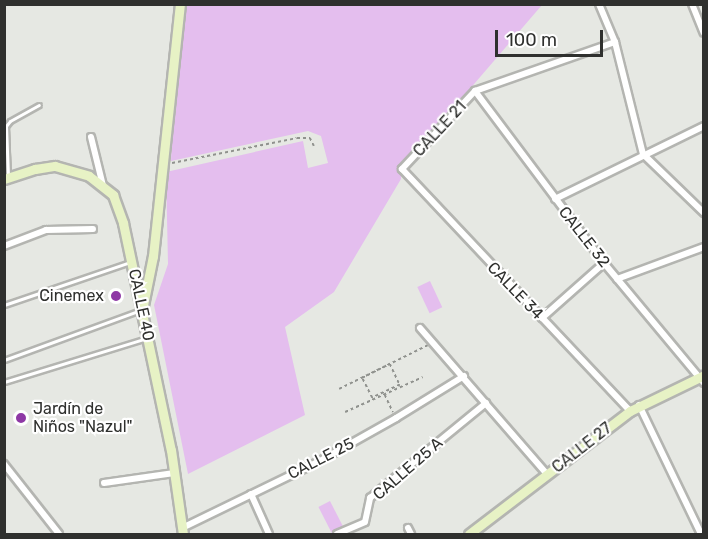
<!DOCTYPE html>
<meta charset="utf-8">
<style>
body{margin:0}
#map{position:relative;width:708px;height:539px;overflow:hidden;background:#e6e8e3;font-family:Rubik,sans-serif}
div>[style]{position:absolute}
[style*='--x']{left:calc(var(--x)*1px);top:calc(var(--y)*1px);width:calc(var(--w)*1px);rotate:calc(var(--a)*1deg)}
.green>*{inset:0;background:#e4beee;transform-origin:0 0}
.path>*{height:1.5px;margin-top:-0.75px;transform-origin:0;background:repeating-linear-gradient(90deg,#90928e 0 3px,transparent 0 6px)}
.roads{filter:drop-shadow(2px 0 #b4b5b1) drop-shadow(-2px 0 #b4b5b1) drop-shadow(0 2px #b4b5b1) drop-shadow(0 -2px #b4b5b1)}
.lane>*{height:3px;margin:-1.5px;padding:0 1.5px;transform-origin:1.5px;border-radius:1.5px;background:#fff}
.street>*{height:6px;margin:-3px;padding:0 3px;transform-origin:3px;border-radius:3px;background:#fff}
.secondary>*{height:9px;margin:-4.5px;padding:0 4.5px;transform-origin:4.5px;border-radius:4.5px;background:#e7f2c5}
.dots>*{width:16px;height:16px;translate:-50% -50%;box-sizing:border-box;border:3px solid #fff;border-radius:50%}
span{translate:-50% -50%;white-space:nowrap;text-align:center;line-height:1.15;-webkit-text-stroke:4.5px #fff;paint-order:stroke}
.street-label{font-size:16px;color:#2f302e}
.poi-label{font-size:16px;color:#2f302e}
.right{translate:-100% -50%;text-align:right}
.left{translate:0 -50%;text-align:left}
.frame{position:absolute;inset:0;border:6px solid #2f302e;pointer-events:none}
.scale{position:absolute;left:495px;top:30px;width:108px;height:27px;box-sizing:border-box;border:3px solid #2f302e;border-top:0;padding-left:8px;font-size:18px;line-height:21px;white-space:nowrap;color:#2f302e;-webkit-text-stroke:4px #fff;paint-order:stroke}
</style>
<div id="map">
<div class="green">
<i style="clip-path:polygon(185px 5px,542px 5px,401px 169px,401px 179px,334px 292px,285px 327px,305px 415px,188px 474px,154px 305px,168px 264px,166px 172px,303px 141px,308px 168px,328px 163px,321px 136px,308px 131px,171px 161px,173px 95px)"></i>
<i style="left:430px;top:281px;width:29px;height:14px;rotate:65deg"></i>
<i style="left:330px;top:501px;width:29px;height:13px;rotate:63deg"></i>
</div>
<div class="path">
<i style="--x:172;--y:163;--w:127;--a:-11.3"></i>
<i style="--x:297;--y:138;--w:13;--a:0"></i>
<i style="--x:310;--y:138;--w:9;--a:63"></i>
<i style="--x:390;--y:364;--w:23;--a:65"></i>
<i style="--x:400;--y:385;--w:31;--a:155"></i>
<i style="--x:372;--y:398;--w:22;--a:-117"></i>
<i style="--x:362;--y:378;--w:31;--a:-27"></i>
<i style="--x:339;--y:389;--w:99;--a:-26.3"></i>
<i style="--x:385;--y:395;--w:19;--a:65"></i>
<i style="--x:345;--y:412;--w:85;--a:-24.2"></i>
</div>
<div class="roads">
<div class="lane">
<i style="--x:8;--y:176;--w:50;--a:-92.3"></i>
<i style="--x:6;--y:126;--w:6;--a:-51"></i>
<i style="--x:10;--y:121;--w:33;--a:-29"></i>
<i style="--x:4;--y:305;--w:133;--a:-18.8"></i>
<i style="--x:4;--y:360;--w:146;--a:-20.1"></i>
<i style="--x:4;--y:382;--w:150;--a:-17.1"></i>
</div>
<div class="street">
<i style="--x:599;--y:4;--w:41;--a:67.2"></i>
<i style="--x:615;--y:42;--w:115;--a:76"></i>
<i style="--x:643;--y:154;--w:85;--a:44"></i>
<i style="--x:692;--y:4;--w:31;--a:68"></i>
<i style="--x:615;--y:42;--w:148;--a:160.7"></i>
<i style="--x:475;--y:91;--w:107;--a:133.1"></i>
<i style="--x:402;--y:169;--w:332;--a:46.7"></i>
<i style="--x:475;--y:91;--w:215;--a:53.1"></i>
<i style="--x:604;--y:263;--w:156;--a:50.2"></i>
<i style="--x:91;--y:137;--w:50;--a:76.2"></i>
<i style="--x:555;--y:199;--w:166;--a:-26.1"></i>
<i style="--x:4;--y:246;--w:45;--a:-20.9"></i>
<i style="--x:46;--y:230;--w:47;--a:-1.2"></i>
<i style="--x:617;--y:279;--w:93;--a:-20.2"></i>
<i style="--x:542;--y:318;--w:83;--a:-41.6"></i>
<i style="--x:420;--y:328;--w:195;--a:49"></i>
<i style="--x:639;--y:405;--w:143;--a:64.3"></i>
<i style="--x:4;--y:464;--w:89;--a:51.8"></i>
<i style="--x:104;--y:483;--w:71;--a:-8.1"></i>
<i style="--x:251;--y:494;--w:44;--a:65.8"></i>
<i style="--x:182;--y:528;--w:151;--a:-25.9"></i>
<i style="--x:318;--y:462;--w:90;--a:-29.4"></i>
<i style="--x:396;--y:418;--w:80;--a:-31.7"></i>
<i style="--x:408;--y:528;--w:7;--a:63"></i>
<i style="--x:337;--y:534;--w:30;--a:-23"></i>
<i style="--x:365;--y:522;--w:25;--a:-78"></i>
<i style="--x:370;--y:498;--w:150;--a:-39.3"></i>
</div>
<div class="secondary">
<i style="--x:4;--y:179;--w:33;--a:-18"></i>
<i style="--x:35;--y:169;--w:20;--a:-9"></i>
<i style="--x:55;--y:166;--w:35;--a:16"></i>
<i style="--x:89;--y:176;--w:31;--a:38"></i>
<i style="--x:113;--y:195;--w:30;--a:70"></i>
<i style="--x:123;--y:223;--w:232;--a:78.1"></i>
<i style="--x:171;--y:450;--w:85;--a:81.9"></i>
<i style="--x:143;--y:305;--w:50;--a:-78.5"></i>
<i style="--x:153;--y:256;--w:253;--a:-83.9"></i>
<i style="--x:469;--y:534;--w:203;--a:-37.4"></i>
<i style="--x:630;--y:411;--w:82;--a:-25.9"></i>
</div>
</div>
<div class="dots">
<i style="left:116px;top:296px;background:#8e38a5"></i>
<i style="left:21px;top:418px;background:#8e38a5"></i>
</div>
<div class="street-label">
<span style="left:440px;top:129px;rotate:-47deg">CALLE 21</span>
<span style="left:584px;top:237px;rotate:52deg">CALLE 32</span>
<span style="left:515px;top:291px;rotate:46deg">CALLE 34</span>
<span style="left:141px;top:305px;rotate:78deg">CALLE 40</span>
<span style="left:582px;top:448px;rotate:-38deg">CALLE 27</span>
<span style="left:321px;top:459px;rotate:-27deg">CALLE 25</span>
<span style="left:408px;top:469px;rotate:-41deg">CALLE 25 A</span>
</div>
<div class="poi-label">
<span class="right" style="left:104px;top:296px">Cinemex</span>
<span class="left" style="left:33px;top:418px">Jardín de<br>Niños "Nazul"</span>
</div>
<div class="frame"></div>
<div class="scale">100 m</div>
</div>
